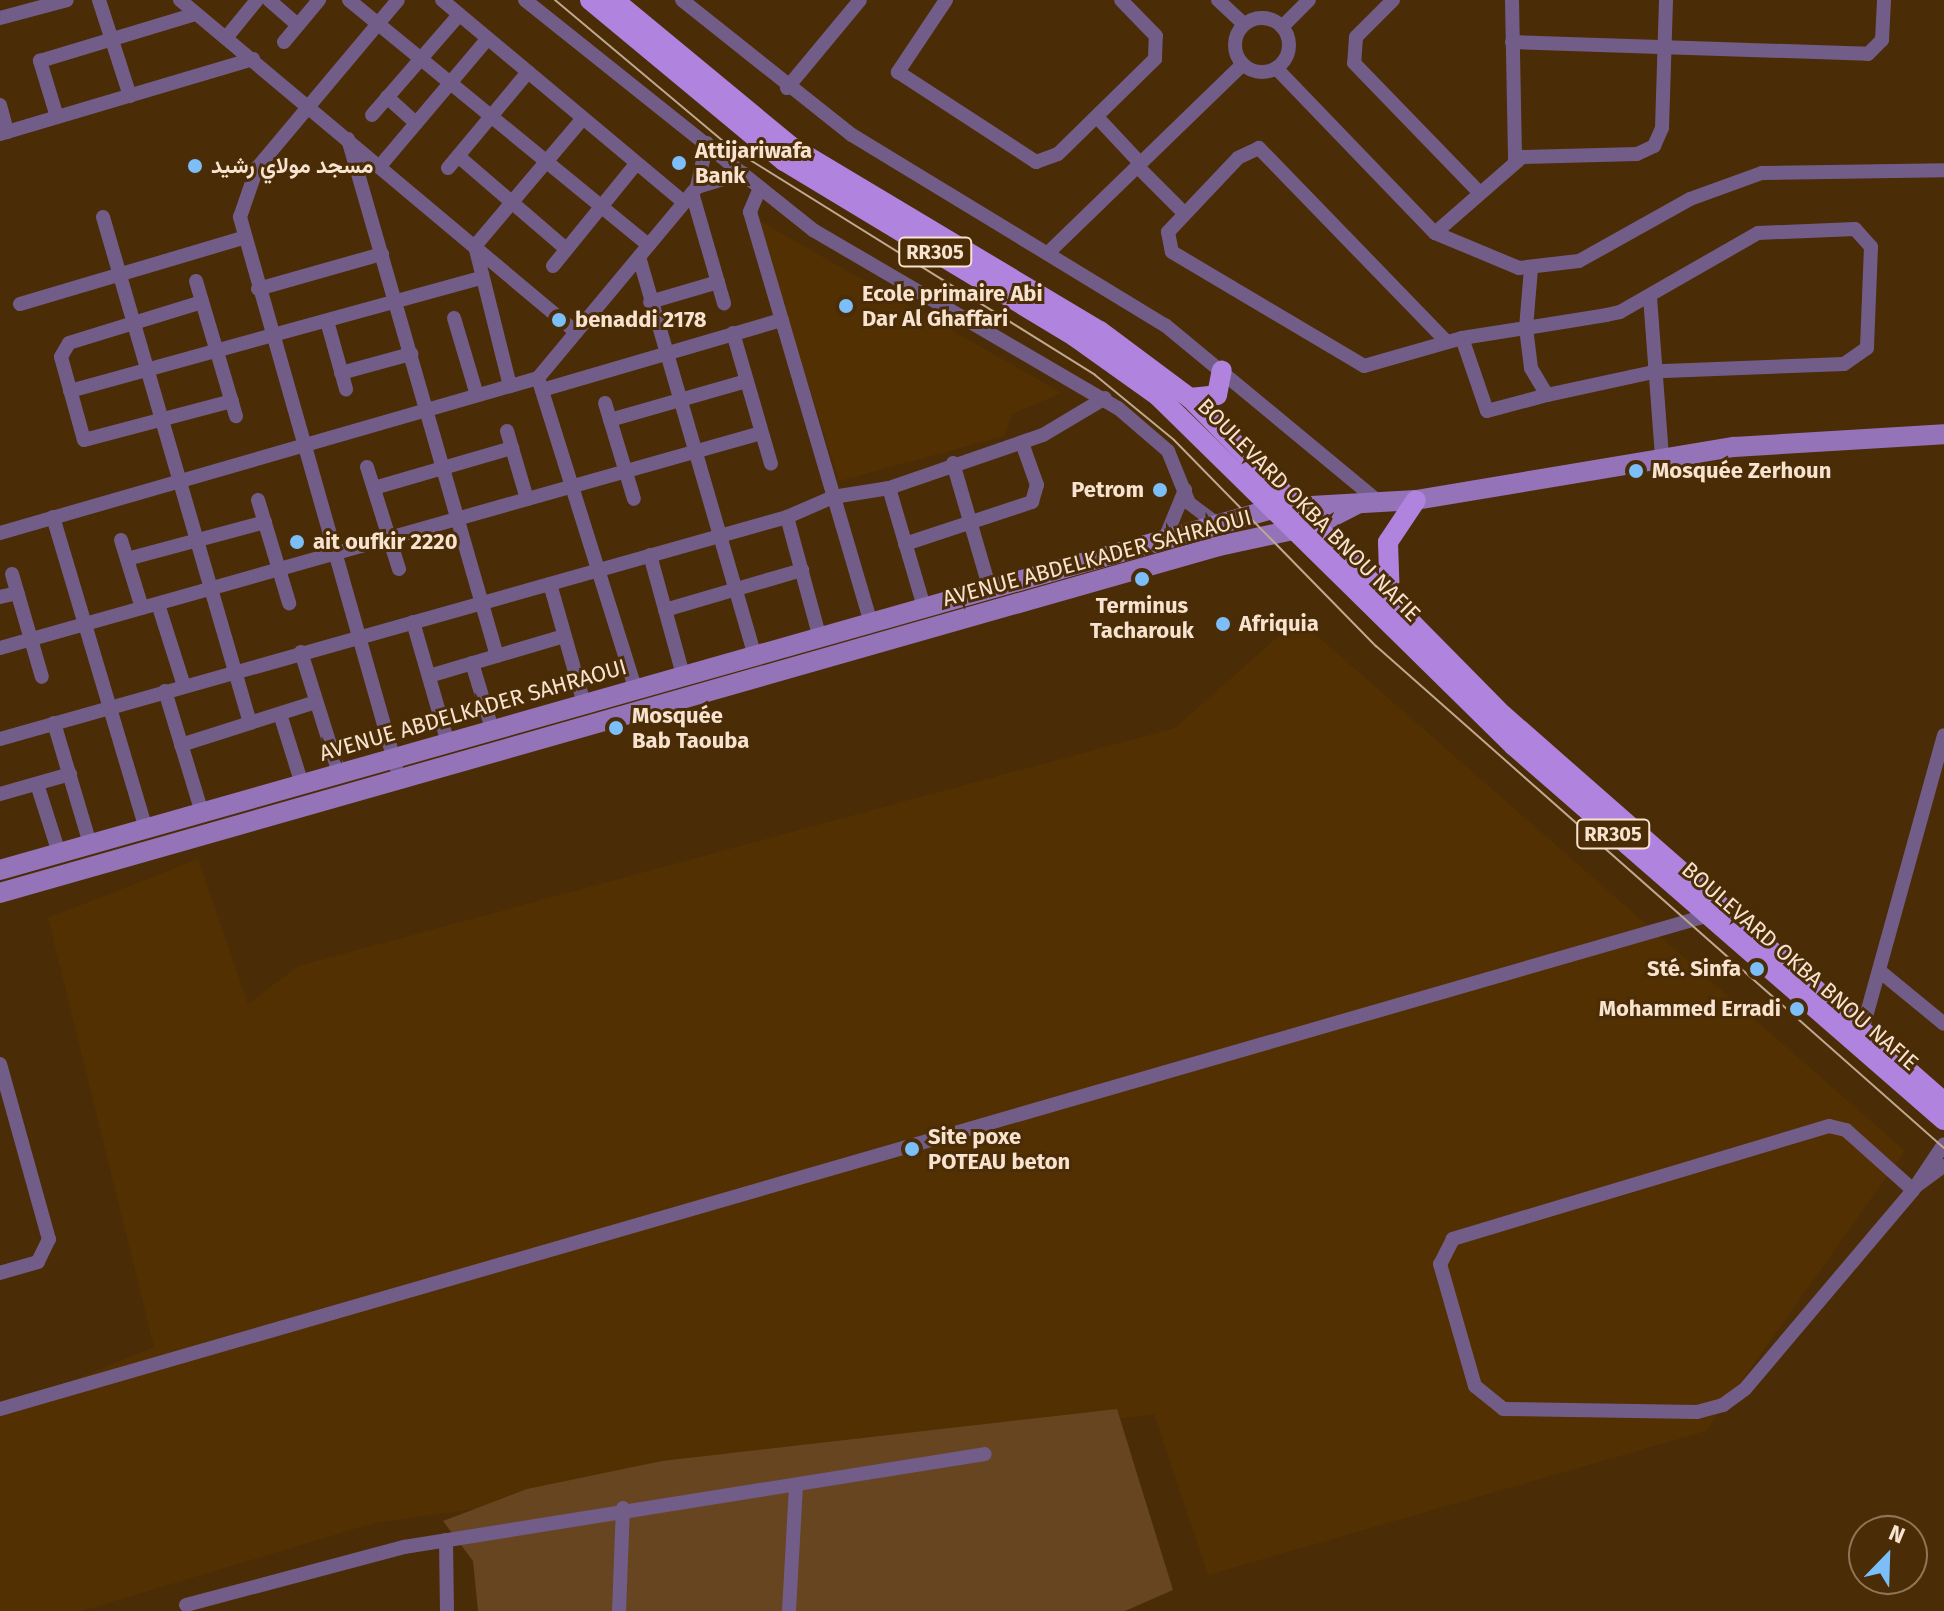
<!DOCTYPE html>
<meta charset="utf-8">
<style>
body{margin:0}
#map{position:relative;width:1944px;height:1611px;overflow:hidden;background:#4a2c06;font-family:"Fira Sans",Vazirmatn,sans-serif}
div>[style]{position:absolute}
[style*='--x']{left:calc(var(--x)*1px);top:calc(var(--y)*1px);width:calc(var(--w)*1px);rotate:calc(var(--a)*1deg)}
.built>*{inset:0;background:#533001}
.green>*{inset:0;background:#664520}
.street>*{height:14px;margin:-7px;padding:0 7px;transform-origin:7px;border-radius:7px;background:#725d89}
.street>.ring{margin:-7px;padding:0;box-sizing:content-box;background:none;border:14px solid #725d89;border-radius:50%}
.secondary>*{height:20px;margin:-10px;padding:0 10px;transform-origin:10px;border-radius:10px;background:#9573b9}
.primary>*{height:20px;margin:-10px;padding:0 10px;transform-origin:10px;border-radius:10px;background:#b083de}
.tram>*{height:2px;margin:-1px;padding:0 1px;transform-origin:1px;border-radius:1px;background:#c0a88f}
.dots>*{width:22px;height:22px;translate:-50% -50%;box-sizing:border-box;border:4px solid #4a2c06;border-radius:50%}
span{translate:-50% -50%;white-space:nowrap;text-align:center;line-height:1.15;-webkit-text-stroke:6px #4a2c06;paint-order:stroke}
.shield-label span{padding:2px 6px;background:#4a2c06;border:2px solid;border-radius:6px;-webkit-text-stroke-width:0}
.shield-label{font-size:20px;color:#f7e3d0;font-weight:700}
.poi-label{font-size:22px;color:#f7e3d0;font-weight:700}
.left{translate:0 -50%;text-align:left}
.right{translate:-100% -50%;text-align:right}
.street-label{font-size:22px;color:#f7e3d0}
.north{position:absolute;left:1848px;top:1515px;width:80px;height:80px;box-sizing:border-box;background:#4a2c06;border:2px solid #8f7557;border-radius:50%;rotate:23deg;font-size:22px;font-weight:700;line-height:32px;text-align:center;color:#f7e3d0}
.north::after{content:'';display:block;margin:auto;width:28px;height:36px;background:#7bbef8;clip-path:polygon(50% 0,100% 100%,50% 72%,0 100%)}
</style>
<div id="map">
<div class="built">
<i style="clip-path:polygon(756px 219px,1062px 393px,1012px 414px,1004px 436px,839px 481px)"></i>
<i style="clip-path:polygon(1298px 619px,1905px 1151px,1706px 1431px,1208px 1575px,1154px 1414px,374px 1523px,82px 1611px,0 1611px,0 1410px,154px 1347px,48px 918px,198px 859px,248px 1004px,298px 966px,1175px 728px)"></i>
</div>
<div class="green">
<i style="clip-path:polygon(1117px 1409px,1173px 1590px,1125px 1611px,478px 1611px,473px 1561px,443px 1521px,527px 1489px,662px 1461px)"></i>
</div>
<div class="street">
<i style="--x:99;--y:0;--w:101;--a:72.1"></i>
<i style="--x:180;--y:0;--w:517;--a:39.98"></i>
<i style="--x:269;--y:0;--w:38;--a:41"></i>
<i style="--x:349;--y:0;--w:387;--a:39.3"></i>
<i style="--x:442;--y:0;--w:315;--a:39.9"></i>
<i style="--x:525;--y:0;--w:369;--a:38.6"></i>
<i style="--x:813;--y:230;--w:353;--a:30.3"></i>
<i style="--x:1118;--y:408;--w:66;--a:40.7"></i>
<i style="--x:1168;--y:451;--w:56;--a:68"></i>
<i style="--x:1189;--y:503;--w:34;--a:37"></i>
<i style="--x:682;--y:0;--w:217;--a:38.5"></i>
<i style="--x:852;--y:135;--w:366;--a:31.3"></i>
<i style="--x:1165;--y:325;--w:279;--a:39.6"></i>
<i style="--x:946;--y:0;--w:87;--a:123.7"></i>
<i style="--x:898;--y:72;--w:165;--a:33.1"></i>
<i style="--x:1036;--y:162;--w:23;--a:-20"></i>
<i style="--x:1058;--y:154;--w:136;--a:-44.4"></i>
<i style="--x:1155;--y:59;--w:23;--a:-88"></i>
<i style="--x:1156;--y:36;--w:50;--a:-134.2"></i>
<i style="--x:1218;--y:0;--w:35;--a:43"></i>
<i style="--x:1393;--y:0;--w:52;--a:135"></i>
<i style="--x:1356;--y:37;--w:26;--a:94"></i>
<i style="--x:1354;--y:63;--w:180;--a:45.9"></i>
<i style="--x:1512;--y:0;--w:160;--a:88.9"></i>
<i style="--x:0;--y:18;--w:69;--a:-15"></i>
<i class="ring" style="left:1235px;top:18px;width:40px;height:40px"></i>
<i style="--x:1282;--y:27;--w:38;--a:-45"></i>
<i style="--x:226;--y:38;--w:49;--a:-50.8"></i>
<i style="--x:284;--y:42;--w:55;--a:-50.2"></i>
<i style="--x:1512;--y:42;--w:356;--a:1.9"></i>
<i style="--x:1868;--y:54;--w:20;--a:-45"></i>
<i style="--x:1882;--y:40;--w:40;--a:-87.1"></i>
<i style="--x:1276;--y:68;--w:229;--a:46.1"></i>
<i style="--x:1435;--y:233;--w:91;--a:22.6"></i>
<i style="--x:1519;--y:268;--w:60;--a:-6.7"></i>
<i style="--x:1579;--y:261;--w:127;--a:-29.2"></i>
<i style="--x:1690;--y:199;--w:77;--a:-19.9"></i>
<i style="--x:1762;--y:173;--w:182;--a:-0.9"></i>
<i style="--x:787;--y:88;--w:114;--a:-50.3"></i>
<i style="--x:387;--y:97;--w:39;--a:42"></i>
<i style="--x:0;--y:105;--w:28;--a:75"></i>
<i style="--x:372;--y:115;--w:133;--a:-49"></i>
<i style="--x:57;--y:117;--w:59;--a:-106.9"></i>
<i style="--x:40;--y:61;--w:163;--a:-16.8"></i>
<i style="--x:1097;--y:117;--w:64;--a:46.9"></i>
<i style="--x:0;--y:134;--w:264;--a:-16.5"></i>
<i style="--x:348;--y:139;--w:538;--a:73.92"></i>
<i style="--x:458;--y:156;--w:143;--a:40.7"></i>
<i style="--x:380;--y:166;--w:167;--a:-49.8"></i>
<i style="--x:1138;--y:167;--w:65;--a:45"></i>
<i style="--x:448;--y:168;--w:125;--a:-50.2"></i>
<i style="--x:697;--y:187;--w:48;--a:-16.9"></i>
<i style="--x:760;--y:188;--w:26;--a:113"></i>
<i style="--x:750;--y:212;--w:424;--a:73.6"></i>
<i style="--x:692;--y:193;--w:115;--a:73.8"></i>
<i style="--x:103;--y:217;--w:527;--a:73.8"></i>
<i style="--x:1435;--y:233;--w:116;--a:-41.1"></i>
<i style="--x:1522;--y:157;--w:115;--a:-1.5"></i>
<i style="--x:1637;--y:154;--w:19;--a:-25"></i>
<i style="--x:1654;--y:146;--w:20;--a:-66"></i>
<i style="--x:1662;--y:128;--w:128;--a:-88.2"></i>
<i style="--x:1049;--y:252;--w:270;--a:-44.1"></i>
<i style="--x:639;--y:257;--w:413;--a:73.8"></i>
<i style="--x:553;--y:266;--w:132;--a:-50.9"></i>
<i style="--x:196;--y:281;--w:141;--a:73.5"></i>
<i style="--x:258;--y:289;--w:129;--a:-15.8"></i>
<i style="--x:1650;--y:297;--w:159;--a:85.7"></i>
<i style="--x:202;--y:302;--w:139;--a:162.9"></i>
<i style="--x:69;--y:343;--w:16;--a:120"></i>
<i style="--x:61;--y:357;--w:86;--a:74.5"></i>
<i style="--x:84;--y:440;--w:153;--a:-14.8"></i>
<i style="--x:650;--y:302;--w:71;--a:-16.4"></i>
<i style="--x:20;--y:304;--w:233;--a:-16.5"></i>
<i style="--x:454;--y:318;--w:80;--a:73.4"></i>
<i style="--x:327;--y:321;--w:71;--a:74.4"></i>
<i style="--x:733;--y:333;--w:136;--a:73.8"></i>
<i style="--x:1462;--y:338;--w:77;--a:71.1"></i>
<i style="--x:1487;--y:411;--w:62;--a:-14.9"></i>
<i style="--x:1446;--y:341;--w:269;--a:-134.1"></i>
<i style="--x:1259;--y:148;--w:23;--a:155"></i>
<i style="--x:1238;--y:158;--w:102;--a:133.4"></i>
<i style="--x:1168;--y:232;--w:20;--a:79"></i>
<i style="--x:1172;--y:252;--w:223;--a:30.7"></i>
<i style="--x:1364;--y:366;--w:102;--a:-15.9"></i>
<i style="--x:1462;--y:338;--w:65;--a:-8.9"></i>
<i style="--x:1526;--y:328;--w:81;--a:-9.2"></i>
<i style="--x:1606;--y:315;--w:14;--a:-12"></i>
<i style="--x:1620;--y:312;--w:159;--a:-29.8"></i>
<i style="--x:1758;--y:233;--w:97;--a:-2.4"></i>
<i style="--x:1855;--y:229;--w:24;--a:48"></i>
<i style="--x:1871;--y:247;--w:101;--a:92.3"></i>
<i style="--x:1867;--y:348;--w:28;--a:145"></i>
<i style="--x:1844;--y:364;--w:186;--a:177.8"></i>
<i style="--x:1658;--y:371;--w:114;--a:167.8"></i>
<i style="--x:1547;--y:395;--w:31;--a:-121"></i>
<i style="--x:1531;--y:368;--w:40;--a:-97.1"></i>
<i style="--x:1526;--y:328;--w:59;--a:-85.2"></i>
<i style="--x:341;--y:373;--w:73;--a:-15.2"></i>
<i style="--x:538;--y:378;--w:325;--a:72.6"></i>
<i style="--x:510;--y:386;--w:144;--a:-104"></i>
<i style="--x:475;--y:246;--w:167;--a:-49.8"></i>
<i style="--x:542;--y:390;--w:250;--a:-16.3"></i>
<i style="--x:70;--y:391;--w:423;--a:-15.4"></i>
<i style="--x:605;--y:403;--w:100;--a:73.2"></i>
<i style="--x:610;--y:420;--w:142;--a:-15.9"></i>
<i style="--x:507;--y:431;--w:71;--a:73.6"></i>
<i style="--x:953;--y:463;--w:128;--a:73.7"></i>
<i style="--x:367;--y:467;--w:107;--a:72.6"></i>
<i style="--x:374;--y:488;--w:144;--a:-16.2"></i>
<i style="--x:889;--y:488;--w:127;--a:73.6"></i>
<i style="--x:258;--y:500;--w:108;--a:73.2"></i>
<i style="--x:53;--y:517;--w:325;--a:73.4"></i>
<i style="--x:787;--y:517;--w:122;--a:74.8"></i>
<i style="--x:0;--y:533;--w:560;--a:-16.07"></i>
<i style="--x:538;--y:378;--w:249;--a:-50.2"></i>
<i style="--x:697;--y:187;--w:45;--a:-77.2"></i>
<i style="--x:1166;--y:536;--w:50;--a:-67.6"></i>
<i style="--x:121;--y:540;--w:71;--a:72.8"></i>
<i style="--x:905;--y:544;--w:134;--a:-18.3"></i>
<i style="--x:1032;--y:502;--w:18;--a:-74"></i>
<i style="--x:1037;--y:485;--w:45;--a:-109.7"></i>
<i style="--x:650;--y:555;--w:124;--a:74.6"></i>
<i style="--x:127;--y:559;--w:143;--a:-15"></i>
<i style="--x:12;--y:574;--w:107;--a:73.8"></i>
<i style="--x:550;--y:584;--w:124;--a:74.1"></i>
<i style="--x:0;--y:597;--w:18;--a:-13"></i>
<i style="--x:158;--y:604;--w:86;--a:72.4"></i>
<i style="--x:665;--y:610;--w:143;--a:-16.3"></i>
<i style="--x:413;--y:622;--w:126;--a:73.9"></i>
<i style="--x:0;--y:648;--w:791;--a:-15.78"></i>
<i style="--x:301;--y:652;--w:127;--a:72.6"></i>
<i style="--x:472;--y:663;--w:69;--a:73.1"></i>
<i style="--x:429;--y:676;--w:141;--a:-16.5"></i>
<i style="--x:165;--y:691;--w:127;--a:73.1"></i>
<i style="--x:280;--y:714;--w:73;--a:72.6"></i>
<i style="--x:54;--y:723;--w:126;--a:73.4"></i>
<i style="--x:0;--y:739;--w:818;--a:-15.75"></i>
<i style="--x:787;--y:517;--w:50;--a:-23.5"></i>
<i style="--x:833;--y:497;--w:57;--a:-9.1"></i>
<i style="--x:889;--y:488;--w:163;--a:-19"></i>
<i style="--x:1043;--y:435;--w:72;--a:-30.8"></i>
<i style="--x:181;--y:745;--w:142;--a:-17.7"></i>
<i style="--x:396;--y:767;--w:572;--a:-105.84"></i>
<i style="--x:240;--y:217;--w:52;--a:-70.9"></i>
<i style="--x:257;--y:168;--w:219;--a:-50"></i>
<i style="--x:37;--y:784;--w:72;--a:72.3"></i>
<i style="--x:0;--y:794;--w:73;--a:-15.9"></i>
<i style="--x:1882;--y:973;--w:80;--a:39.4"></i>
<i style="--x:1862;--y:1031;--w:307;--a:-74.5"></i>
<i style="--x:0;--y:1064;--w:182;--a:74.4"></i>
<i style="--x:49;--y:1239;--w:25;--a:116"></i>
<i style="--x:38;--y:1262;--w:40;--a:164"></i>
<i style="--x:1916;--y:1186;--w:34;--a:-36"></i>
<i style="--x:1913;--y:1190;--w:90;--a:-138.2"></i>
<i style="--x:1846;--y:1130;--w:17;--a:-167"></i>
<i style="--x:1829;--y:1126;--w:393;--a:163.3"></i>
<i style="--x:1453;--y:1239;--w:28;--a:117"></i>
<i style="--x:1440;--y:1264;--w:127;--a:74"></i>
<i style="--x:1475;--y:1386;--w:36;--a:39"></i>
<i style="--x:1503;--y:1409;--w:194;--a:0.9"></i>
<i style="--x:1697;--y:1412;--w:27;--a:-15"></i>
<i style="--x:1723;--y:1405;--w:27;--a:-36"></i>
<i style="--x:1745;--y:1389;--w:260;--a:-49.8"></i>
<i style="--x:1913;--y:1190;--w:5;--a:-53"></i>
<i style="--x:1916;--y:1186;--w:50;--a:-56.3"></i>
<i style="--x:0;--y:1409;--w:1783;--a:-16.12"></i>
<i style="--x:446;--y:1540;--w:71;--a:89.2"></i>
<i style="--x:186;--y:1605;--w:226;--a:-14.9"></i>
<i style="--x:404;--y:1547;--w:588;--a:-9.09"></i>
<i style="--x:619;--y:1611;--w:103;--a:-87.8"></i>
<i style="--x:789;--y:1611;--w:124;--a:-86.8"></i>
</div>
<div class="secondary">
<i style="--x:0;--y:870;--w:1326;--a:-15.84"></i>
<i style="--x:1276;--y:508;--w:140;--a:-3.3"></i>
<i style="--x:1416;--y:500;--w:322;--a:-9.5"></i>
<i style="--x:1734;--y:447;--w:210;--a:-3.5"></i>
<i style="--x:0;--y:893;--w:1267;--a:-15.89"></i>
<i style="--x:1219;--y:546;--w:99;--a:-12.2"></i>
<i style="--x:1316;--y:525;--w:46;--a:-27.1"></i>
</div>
<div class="primary">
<i style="--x:590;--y:0;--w:252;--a:39.7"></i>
<i style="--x:784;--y:161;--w:339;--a:31.1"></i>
<i style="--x:1074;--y:336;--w:103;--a:35.5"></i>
<i style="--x:1158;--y:396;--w:499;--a:44.5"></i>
<i style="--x:1514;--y:746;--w:570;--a:41.02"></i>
<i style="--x:614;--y:0;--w:231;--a:39.6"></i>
<i style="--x:792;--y:147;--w:359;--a:30.9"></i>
<i style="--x:1100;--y:331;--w:112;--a:36.7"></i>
<i style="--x:1190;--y:398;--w:445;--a:45.4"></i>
<i style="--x:1503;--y:715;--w:587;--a:41.27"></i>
<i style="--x:1190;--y:398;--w:27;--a:-6"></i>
<i style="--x:1217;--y:395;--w:25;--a:-79"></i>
<i style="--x:1390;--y:600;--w:58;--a:-92"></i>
<i style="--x:1388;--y:542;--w:50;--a:-56.3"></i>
</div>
<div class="tram">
<i style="--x:555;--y:0;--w:234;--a:40"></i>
<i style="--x:734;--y:150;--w:425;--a:31.9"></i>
<i style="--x:1095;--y:375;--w:102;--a:39.4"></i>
<i style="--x:1174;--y:440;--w:289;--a:45.6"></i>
<i style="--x:1376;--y:646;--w:758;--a:41.47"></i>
</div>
<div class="dots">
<i style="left:679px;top:163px;background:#7bbef8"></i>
<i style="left:195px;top:166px;background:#7bbef8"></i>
<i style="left:846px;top:306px;background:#7bbef8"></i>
<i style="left:559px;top:320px;background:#7bbef8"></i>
<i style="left:1636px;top:471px;background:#7bbef8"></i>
<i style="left:1160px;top:490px;background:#7bbef8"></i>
<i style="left:297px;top:542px;background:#7bbef8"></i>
<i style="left:1142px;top:579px;background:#7bbef8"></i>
<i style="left:1223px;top:624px;background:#7bbef8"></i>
<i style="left:616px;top:728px;background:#7bbef8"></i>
<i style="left:1757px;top:969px;background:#7bbef8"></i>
<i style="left:1797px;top:1009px;background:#7bbef8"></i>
<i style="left:912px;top:1149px;background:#7bbef8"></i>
</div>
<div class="shield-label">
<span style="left:935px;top:252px">RR305</span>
<span style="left:1613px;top:834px">RR305</span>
</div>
<div class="poi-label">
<span class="left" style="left:695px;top:163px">Attijariwafa<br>Bank</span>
<span class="left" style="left:211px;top:166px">مسجد مولاي رشيد</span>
<span class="left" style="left:862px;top:306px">Ecole primaire Abi<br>Dar Al Ghaffari</span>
<span class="left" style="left:575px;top:320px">benaddi 2178</span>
<span class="left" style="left:1652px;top:471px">Mosquée Zerhoun</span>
<span class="right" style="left:1144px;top:490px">Petrom</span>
<span class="left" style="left:313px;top:542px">ait oufkir 2220</span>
<span style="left:1142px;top:618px">Terminus<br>Tacharouk</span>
<span class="left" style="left:1239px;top:624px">Afriquia</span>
<span class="left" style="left:632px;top:728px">Mosquée<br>Bab Taouba</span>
<span class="right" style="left:1741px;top:969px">Sté. Sinfa</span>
<span class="right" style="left:1781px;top:1009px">Mohammed Erradi</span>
<span class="left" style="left:928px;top:1149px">Site poxe<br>POTEAU beton</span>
</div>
<div class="street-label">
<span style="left:1309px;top:510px;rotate:45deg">BOULEVARD OKBA BNOU NAFIE</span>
<span style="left:1097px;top:558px;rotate:-15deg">AVENUE ABDELKADER SAHRAOUI</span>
<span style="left:473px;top:710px;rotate:-16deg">AVENUE ABDELKADER SAHRAOUI</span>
<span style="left:1800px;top:966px;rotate:41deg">BOULEVARD OKBA BNOU NAFIE</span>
</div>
<div class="north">N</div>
</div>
